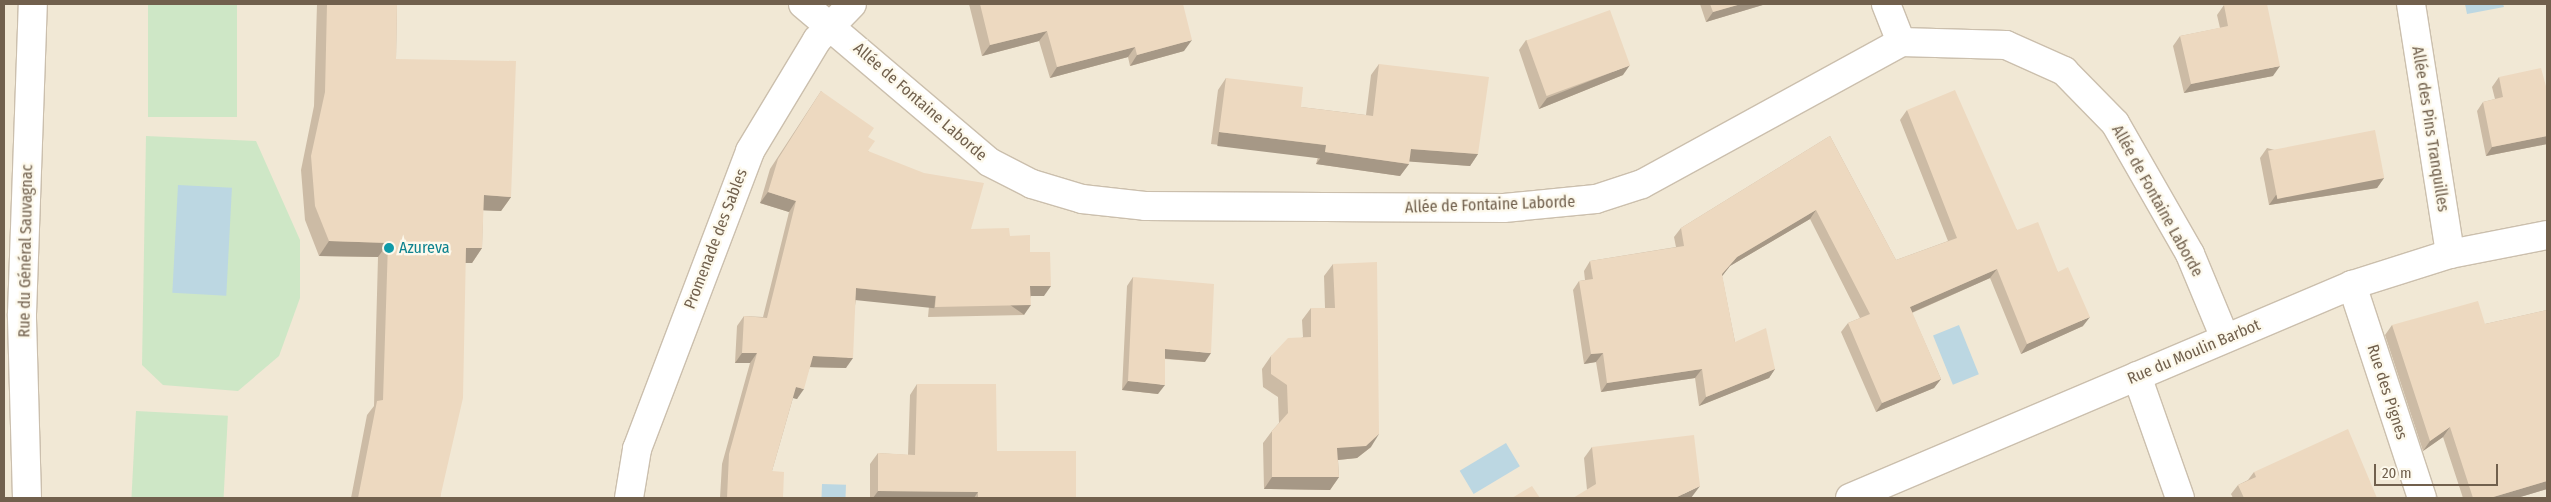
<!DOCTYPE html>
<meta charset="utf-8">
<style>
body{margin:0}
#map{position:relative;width:2551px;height:502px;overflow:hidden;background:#faf5e6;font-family:"Fira Sans Condensed",sans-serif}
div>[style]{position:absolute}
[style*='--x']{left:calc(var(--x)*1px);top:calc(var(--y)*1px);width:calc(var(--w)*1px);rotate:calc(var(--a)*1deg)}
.residential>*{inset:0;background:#f1e8d5;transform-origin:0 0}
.green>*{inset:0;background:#cee7c6;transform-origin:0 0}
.water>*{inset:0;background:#bcd7e2;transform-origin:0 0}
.roads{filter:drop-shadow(1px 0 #cbbfad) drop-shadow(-1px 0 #cbbfad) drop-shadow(0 1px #cbbfad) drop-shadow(0 -1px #cbbfad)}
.minor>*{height:28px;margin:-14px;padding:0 14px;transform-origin:14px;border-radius:14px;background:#fff}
.wall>*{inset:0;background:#ccbba5}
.shaded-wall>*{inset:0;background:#a69886;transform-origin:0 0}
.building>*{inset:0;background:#edd9c0;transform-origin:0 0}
.dots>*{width:14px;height:14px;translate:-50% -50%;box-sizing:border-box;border:2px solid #fdf9ec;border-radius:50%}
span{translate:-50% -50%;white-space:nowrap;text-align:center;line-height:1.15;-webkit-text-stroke:4.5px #fdf9ec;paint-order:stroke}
.street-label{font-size:16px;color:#71604d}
.culture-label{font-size:16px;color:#0d838f}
.left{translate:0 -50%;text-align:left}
.frame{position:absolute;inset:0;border:5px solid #71604d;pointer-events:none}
.scale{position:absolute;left:2374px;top:464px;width:124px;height:22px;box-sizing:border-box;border:2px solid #71604d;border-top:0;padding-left:6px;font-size:15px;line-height:18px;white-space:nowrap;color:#71604d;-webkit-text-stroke:4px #fdf9ec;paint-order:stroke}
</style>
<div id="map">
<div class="residential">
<i style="left:4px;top:4px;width:2543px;height:494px"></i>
</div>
<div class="green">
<i style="left:148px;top:4px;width:89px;height:113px"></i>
<i style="clip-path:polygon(146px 136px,256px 141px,300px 240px,300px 298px,279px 356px,238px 391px,163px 385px,142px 365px)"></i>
<i style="left:136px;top:411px;width:92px;height:87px;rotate:3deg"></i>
</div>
<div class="water">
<i style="clip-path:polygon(2465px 4px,2503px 4px,2504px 7px,2467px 14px)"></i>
<i style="left:178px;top:185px;width:54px;height:108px;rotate:3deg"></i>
<i style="left:1959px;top:325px;width:53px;height:28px;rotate:68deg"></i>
<i style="left:1506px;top:443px;width:27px;height:54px;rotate:59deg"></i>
<i style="left:822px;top:484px;width:24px;height:14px;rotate:2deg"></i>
</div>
<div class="roads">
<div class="minor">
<i style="--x:803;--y:4;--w:244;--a:40.3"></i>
<i style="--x:989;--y:162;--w:48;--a:27.1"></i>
<i style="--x:1032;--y:184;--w:52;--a:16.7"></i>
<i style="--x:1082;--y:199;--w:63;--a:6.3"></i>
<i style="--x:1145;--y:206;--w:359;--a:0.3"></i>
<i style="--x:1504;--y:208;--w:92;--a:-5.6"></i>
<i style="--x:1596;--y:199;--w:48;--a:-18.1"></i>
<i style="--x:1642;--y:184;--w:295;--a:-28.7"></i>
<i style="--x:1901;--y:42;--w:105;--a:1.6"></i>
<i style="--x:2006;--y:45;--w:64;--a:24.1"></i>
<i style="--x:2064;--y:71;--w:73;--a:45.6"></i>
<i style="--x:2115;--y:123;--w:151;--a:60.2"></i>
<i style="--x:2190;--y:254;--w:91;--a:67.4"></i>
<i style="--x:1886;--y:4;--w:41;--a:68.5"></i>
<i style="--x:2411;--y:4;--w:253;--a:81.1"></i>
<i style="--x:2352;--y:285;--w:224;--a:71.8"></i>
<i style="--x:2137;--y:376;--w:129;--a:70.6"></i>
<i style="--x:27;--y:498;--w:184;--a:-91.6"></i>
<i style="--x:22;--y:314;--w:310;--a:-88"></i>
<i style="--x:629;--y:498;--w:50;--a:-80.7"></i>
<i style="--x:637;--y:449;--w:319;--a:-69.2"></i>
<i style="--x:750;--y:151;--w:130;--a:-58.9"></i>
<i style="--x:817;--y:40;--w:50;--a:-45.8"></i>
<i style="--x:1850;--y:498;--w:545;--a:-22.99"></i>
<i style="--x:2352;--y:285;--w:103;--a:-17.6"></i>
<i style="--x:2450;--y:254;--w:99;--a:-11.1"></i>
</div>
</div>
<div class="wall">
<i style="clip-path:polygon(317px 4px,397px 4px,396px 59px,511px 197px,501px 211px,483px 210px,482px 248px,472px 263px,465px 263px,440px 498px,351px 498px,367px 415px,374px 406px,378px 257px,319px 256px,305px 220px,301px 170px,314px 106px)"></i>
<i style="clip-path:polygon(969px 4px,1183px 4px,1184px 51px,1130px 66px,1128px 57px,1050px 78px,1039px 41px,982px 56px)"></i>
<i style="clip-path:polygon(1700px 4px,1766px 4px,1706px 22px)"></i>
<i style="clip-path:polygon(2224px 5px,2273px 76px,2184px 93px,2173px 46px,2180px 36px,2220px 28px,2217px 15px)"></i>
<i style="clip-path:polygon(1526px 40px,1623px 75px,1539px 109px,1519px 50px)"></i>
<i style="clip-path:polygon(1379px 64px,1478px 154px,1470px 166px,1409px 161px,1409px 164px,1400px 176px,1316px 164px,1318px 157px,1211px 144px,1218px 90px,1226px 78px,1301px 107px,1366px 115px,1371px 75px)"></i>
<i style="clip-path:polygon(2499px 77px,2547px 90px,2547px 144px,2486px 156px,2477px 111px,2483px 102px,2495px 99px,2492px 87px)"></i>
<i style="clip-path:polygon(821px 91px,868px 137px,868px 151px,971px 229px,1010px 236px,1030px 252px,1044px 296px,1031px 296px,1024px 315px,928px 317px,929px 306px,856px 299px,846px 368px,810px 367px,797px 399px,793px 398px,772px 471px,783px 498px,720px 498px,722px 464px,750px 363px,735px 363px,737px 326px,744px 316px,763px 317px,789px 212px,760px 203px,770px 169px)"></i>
<i style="clip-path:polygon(1907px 110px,2017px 230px,2058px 272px,2083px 326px,2021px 354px,1990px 278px,1912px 313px,1941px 379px,1934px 388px,1876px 412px,1841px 332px,1848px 323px,1860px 318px,1810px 219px,1730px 266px,1722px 276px,1735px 342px,1775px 369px,1769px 378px,1699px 406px,1695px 378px,1601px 392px,1596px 362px,1584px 364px,1573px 290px,1579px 281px,1585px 280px,1584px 271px,1590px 261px,1676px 247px,1674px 237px,1681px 228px,1830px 136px,1896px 260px,1948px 241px,1900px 120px)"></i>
<i style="clip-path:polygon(2267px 148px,2384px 178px,2377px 188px,2269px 205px,2260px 158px)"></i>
<i style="clip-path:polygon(1333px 264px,1371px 447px,1357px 458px,1338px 460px,1339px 477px,1330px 490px,1264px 489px,1263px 443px,1272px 431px,1279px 423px,1278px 397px,1263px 387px,1262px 369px,1271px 356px,1303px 337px,1302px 320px,1311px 308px,1325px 308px,1324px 276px)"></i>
<i style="clip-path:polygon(1133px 277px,1205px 362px,1165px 359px,1158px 394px,1122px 390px,1127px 286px)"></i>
<i style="clip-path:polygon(2547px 310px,2547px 489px,2517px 498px,2463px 498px,2443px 437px,2423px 451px,2385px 335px,2392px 325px,2485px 324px)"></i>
<i style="clip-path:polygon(917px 384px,997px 451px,1076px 498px,870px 498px,870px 464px,878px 453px,908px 455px,910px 395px)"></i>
<i style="clip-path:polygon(1592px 447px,1691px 498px,1587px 490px,1584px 458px)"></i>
<i style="clip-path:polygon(2254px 472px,2377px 498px,2233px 498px,2231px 494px,2238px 485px,2248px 480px)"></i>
</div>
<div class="shaded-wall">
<i style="clip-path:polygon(1741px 4px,1766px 4px,1706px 22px,1713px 12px)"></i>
<i style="clip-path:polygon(1047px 31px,1039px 41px,982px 56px,990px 45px)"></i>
<i style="clip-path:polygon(1192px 40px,1184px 51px,1130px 66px,1137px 55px)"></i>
<i style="clip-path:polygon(1135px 47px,1128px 57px,1050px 78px,1057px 67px)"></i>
<i style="clip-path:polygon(1630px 65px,1623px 75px,1539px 109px,1547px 98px)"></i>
<i style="clip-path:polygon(2280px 66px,2273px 76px,2184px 93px,2191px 84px)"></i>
<i style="left:1219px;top:132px;width:108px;height:14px;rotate:7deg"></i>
<i style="clip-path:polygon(2547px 136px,2547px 144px,2486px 156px,2492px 147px)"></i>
<i style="clip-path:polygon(1411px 149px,1478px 154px,1470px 166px,1402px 161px)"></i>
<i style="clip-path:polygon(1325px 152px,1409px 164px,1400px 176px,1316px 164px)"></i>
<i style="clip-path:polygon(2384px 178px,2377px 188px,2269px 205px,2276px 195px)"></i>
<i style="clip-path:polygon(768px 192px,796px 201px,789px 212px,760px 203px)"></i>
<i style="clip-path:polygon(484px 195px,511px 197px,501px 211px,474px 210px)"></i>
<i style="clip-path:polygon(1816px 210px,1810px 219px,1730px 266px,1716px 284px,1722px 274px,1737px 257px)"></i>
<i style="clip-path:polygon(329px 241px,388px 243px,378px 257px,319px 256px)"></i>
<i style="clip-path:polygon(466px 248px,482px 248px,472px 263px,456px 263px)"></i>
<i style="clip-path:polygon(1997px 269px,1990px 278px,1904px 316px,1910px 307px)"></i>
<i style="clip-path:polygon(1030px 286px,1051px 286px,1044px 296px,1023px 296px)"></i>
<i style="left:856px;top:288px;width:80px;height:12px;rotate:6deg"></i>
<i style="left:1031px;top:305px;width:12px;height:96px;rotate:125deg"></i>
<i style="clip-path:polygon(2090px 317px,2083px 326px,2021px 354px,2027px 344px)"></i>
<i style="clip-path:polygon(1165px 349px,1211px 353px,1205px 362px,1159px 358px)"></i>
<i style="clip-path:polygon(742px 353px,757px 353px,750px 363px,735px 363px)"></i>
<i style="clip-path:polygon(1603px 353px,1596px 362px,1584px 364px,1591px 354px)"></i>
<i style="clip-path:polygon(813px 356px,853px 358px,846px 368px,805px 367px)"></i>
<i style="clip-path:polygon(1702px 369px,1695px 378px,1601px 392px,1607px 383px)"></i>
<i style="clip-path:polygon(1775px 369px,1769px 378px,1699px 406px,1706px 397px)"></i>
<i style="clip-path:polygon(1941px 379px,1934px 388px,1876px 412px,1882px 403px)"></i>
<i style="clip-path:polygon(1128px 381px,1165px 385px,1158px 394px,1122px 390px)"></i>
<i style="clip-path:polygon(796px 387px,804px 389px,797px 399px,789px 397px)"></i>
<i style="clip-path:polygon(2450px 427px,2443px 437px,2423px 451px,2430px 441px)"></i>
<i style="clip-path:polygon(1379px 434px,1371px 447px,1357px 458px,1328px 461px,1337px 448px)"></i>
<i style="clip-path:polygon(1272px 477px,1339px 477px,1330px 490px,1264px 489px)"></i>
<i style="clip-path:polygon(2547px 481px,2547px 489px,2517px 498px,2490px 498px)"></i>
<i style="clip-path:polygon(1700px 486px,1691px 498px,1675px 498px)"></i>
<i style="clip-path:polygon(878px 491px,978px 492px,974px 498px,873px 498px)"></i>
</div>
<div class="building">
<i style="clip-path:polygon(327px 4px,397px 4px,396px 59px,516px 61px,511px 197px,484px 195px,482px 248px,466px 248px,463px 398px,440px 498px,358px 498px,377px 401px,383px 400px,388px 243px,329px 241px,315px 206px,311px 156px,325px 92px)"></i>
<i style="clip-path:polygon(980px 4px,1183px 4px,1192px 40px,1137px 55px,1135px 47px,1057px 67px,1047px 31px,990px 45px)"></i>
<i style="clip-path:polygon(1710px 4px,1741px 4px,1713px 12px)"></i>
<i style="clip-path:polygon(2230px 4px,2267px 4px,2280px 66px,2191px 84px,2180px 36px,2228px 26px,2224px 5px)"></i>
<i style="left:1610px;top:10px;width:59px;height:89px;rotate:70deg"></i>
<i style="clip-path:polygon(1379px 64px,1489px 77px,1478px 154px,1411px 149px,1409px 164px,1325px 152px,1326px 145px,1219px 132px,1226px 78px,1303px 87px,1301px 107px,1373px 116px)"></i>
<i style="clip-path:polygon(2541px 68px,2547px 90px,2547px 136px,2492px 147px,2483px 102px,2503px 97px,2499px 77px)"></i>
<i style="clip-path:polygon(1955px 90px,2017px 230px,2038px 222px,2058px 272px,2068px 267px,2090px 317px,2027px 344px,1997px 269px,1910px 307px,1941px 379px,1882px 403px,1848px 323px,1870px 314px,1816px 210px,1737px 257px,1722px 274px,1735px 342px,1766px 328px,1775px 369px,1706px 397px,1702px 369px,1607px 383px,1603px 353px,1591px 354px,1579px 281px,1593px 279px,1590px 261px,1684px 246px,1681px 228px,1830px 136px,1896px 260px,1957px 238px,1907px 110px)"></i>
<i style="clip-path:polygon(821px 91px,874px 128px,868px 137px,875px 141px,868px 151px,924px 173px,984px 183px,971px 229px,1009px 228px,1010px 236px,1030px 235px,1030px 252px,1050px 252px,1051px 286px,1030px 286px,1031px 305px,935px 307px,936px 296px,856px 288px,853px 358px,813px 356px,804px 389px,796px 387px,772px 471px,784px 472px,783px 498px,727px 498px,729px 454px,757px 353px,742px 353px,744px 316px,767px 318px,796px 201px,768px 192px,778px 159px)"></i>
<i style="left:2375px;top:130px;width:49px;height:109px;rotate:79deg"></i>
<i style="clip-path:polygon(1377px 262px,1379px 434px,1366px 446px,1337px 448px,1339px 477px,1272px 477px,1272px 431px,1288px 413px,1287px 385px,1271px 374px,1271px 356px,1288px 338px,1311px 337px,1311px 308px,1335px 308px,1333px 264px)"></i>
<i style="clip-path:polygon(1133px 277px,1214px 284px,1211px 353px,1165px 349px,1165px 385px,1128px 381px)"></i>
<i style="clip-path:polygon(2478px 301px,2485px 324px,2547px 310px,2547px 481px,2490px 498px,2473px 498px,2450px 427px,2430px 441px,2392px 325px)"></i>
<i style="clip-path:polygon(917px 384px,996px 384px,997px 451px,1076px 451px,1076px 498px,978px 498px,978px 492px,878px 491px,878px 453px,915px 455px)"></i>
<i style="clip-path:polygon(2348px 429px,2377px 498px,2341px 498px,2341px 497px,2339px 498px,2244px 498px,2238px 485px,2256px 477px,2254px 472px)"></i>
<i style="clip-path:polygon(1694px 435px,1700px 486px,1675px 498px,1573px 498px,1596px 484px,1592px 447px)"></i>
<i style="clip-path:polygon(1532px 486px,1540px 498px,1512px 498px)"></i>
</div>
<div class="dots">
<i style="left:389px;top:248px;background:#0f9aa8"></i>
</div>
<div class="street-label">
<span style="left:920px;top:102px;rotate:41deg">Allée de Fontaine Laborde</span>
<span style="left:2430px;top:129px;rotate:81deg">Allée des Pins Tranquilles</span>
<span style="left:2157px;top:201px;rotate:61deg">Allée de Fontaine Laborde</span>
<span style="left:1490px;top:205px;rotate:-2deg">Allée de Fontaine Laborde</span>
<span style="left:716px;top:239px;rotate:-69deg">Promenade des Sables</span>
<span style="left:26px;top:251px;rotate:-89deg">Rue du Général Sauvagnac</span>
<span style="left:2194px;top:352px;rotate:-23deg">Rue du Moulin Barbot</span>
<span style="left:2387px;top:392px;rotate:72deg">Rue des Pignes</span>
</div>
<div class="culture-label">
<span class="left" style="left:399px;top:248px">Azureva</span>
</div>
<div class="frame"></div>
<div class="scale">20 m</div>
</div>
